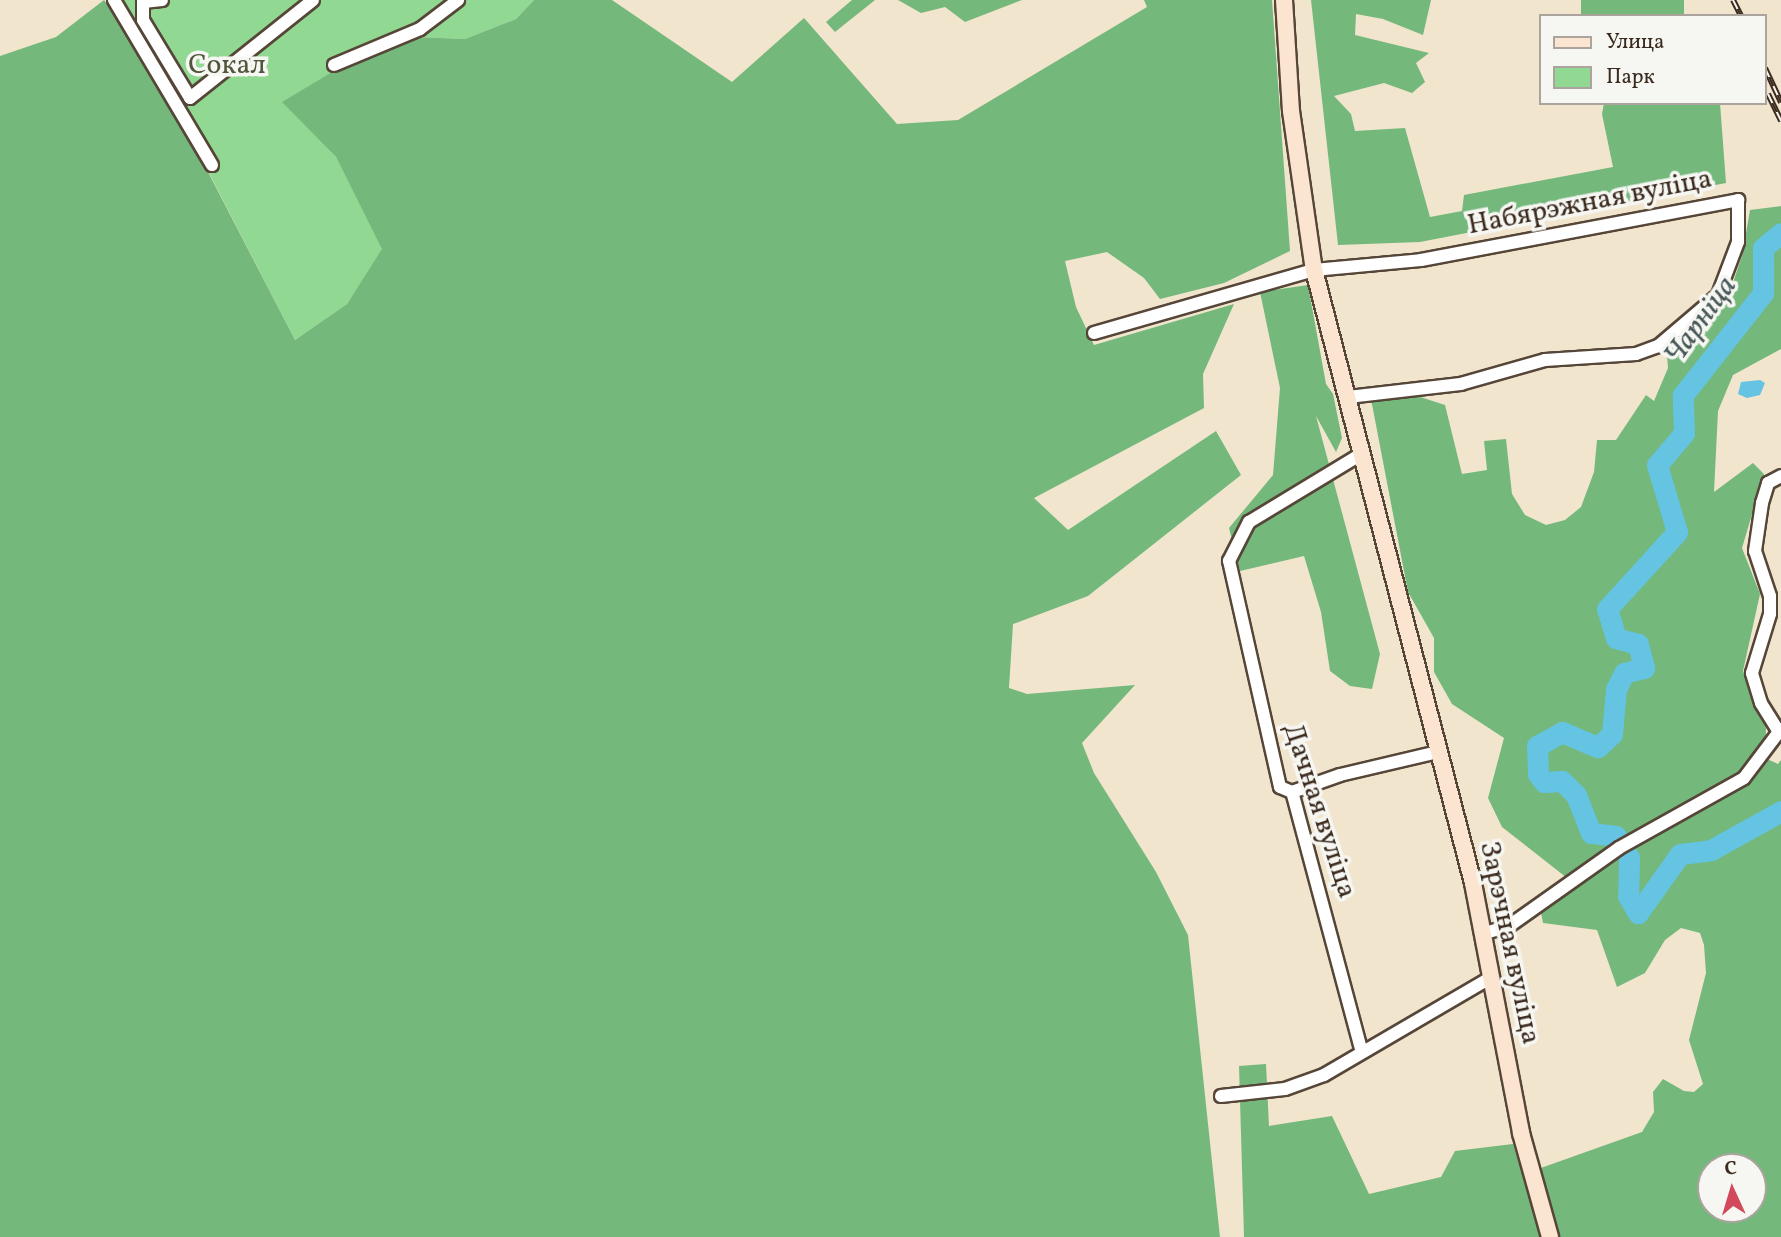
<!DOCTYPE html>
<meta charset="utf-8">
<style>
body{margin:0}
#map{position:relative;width:1781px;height:1237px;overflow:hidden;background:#f1e5ce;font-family:Vollkorn,serif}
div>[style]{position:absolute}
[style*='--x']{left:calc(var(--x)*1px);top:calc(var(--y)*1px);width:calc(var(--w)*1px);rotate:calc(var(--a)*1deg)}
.green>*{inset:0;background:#91d892}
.forest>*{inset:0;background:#74b87c;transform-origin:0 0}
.water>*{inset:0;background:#64c4e2}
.river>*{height:21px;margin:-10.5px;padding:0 10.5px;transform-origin:10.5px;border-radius:10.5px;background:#64c4e2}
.roads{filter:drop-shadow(2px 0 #564638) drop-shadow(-2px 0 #564638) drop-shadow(0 2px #564638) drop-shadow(0 -2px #564638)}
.street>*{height:12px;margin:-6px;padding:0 6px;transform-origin:6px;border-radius:6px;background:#fff}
.secondary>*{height:16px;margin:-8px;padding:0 8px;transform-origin:8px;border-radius:8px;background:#fce5d0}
.rail>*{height:6px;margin-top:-3px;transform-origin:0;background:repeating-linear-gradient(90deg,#f6f6f2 0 10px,#3b2a1e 0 20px);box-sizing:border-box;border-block:2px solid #3b2a1e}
span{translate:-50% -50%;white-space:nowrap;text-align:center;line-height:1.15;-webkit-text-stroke:7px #f6f6f2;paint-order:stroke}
.park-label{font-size:28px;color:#50563b}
.street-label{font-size:28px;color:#3b2a1e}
.water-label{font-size:30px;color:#475859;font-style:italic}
.legend{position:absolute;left:1539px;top:14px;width:228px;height:91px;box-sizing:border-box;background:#f6f6f2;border:2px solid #aba49d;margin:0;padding:9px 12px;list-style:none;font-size:21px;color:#3b2a1e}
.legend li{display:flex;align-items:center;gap:14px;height:35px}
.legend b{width:35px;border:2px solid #aba49d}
.north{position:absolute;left:1697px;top:1153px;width:70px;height:70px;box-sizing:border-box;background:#f6f6f2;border:2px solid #aba49d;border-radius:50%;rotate:356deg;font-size:19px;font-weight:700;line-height:28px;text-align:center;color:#3b2a1e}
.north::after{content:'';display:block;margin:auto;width:24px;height:32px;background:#d1495b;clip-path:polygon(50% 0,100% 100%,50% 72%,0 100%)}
</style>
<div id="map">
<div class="green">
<i style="clip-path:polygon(120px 0,534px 0,516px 19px,465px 39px,392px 36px,283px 102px,336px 157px,383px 249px,347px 304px,295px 340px)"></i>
</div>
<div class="forest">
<i style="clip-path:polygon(104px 0,149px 58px,295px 340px,347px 304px,382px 249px,336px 157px,282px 102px,392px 36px,465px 39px,516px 19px,534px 0,612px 0,732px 82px,804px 18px,897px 124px,958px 120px,1147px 7px,1144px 0,1272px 0,1290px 251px,1224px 283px,1160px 299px,1144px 278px,1107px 252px,1065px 261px,1076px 307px,1094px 345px,1234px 304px,1203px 374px,1204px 408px,1034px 498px,1068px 530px,1216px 431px,1241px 475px,1088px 596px,1013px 624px,1009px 688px,1027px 694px,1135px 685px,1082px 743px,1094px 773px,1156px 872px,1188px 935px,1220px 1237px,0 1237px,0 56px,56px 37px)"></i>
<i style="clip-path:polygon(852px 0,875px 0,835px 32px,826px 22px)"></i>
<i style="clip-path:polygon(898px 0,1022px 0,965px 22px,945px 7px,921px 13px)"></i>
<i style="clip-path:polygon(1311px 0,1431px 0,1423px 35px,1383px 19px,1356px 14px,1355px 35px,1429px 53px,1416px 63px,1425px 82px,1412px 93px,1384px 83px,1334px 96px,1351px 114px,1355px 131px,1405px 128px,1430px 217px,1462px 211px,1464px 195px,1613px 167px,1602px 114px,1604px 103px,1720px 103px,1726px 183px,1420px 242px,1338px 245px)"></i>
<i style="left:1581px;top:0;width:103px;height:18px"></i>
<i style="clip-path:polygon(evenodd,1781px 206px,1781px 349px,1733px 375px,1718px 411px,1714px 492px,1753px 463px,1764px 474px,1742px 548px,1760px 594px,1743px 671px,1766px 728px,1765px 758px,1778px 764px,1781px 760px,1781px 1237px,1560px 1237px,1538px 1169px,1642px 1132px,1654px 1112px,1653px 1092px,1663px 1079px,1684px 1091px,1694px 1092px,1703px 1084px,1689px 1040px,1706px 973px,1704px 945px,1700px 933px,1681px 928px,1665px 940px,1645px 973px,1617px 987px,1597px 930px,1543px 923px,1540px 907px,1567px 878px,1502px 827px,1488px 798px,1504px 738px,1452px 704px,1434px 672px,1434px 638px,1408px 592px,1371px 399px,1411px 394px,1445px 405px,1462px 474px,1487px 470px,1484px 441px,1506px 439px,1512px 494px,1525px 515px,1546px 525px,1565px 520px,1581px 507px,1594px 472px,1597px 440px,1616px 440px,1646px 395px,1654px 401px,1668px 368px,1666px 343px,1728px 297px,1742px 256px,1750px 210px,1781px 206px,1711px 1167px,1753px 1167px,1753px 1209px,1711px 1209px,1711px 1167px)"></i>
<i style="clip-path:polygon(1308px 285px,1326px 384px,1333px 394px,1342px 438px,1336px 452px,1316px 416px,1380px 654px,1372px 689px,1350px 686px,1330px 671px,1321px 612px,1304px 556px,1240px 571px,1229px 528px,1273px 475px,1280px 388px,1260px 292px)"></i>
<i style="clip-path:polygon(1266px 1064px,1269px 1126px,1332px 1116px,1369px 1194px,1441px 1177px,1455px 1151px,1513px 1144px,1542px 1237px,1244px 1237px,1239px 1066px)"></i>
</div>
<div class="water">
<i style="clip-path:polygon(1760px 380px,1765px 383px,1760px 395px,1747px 398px,1738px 394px,1741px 382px)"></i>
</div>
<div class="river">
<i style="--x:1616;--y:836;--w:25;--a:-173"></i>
<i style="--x:1591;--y:833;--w:41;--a:-111.5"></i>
<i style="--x:1576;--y:795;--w:20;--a:-135"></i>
<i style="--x:1562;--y:781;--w:18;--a:177"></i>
<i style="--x:1544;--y:782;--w:10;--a:-127"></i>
<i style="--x:1538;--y:774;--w:28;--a:-92"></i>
<i style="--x:1537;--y:746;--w:29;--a:-29"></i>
<i style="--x:1562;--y:732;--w:39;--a:23"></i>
<i style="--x:1598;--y:747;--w:19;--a:-43"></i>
<i style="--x:1612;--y:734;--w:45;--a:-84.9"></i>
<i style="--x:1616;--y:689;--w:18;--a:-63"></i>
<i style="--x:1624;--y:673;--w:21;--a:-14"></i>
<i style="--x:1644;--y:668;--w:25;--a:-104"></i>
<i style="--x:1638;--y:644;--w:23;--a:-165"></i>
<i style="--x:1616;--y:638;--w:30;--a:-107"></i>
<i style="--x:1607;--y:609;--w:104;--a:-47.7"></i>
<i style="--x:1677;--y:532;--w:70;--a:-106.6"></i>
<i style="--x:1657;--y:465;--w:42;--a:-49.8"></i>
<i style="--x:1684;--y:433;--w:38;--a:-92"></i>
<i style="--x:1683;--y:395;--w:130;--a:-51.9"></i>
<i style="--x:1763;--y:293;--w:45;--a:-90"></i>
<i style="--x:1763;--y:248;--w:23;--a:-40"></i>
<i style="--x:1629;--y:857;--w:39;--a:91"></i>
<i style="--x:1628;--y:896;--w:20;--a:60"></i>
<i style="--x:1638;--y:913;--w:72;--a:-54.6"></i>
<i style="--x:1680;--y:854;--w:31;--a:-7"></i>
<i style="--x:1711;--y:850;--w:80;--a:-29.1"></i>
</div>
<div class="roads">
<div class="street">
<i style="--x:114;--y:0;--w:192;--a:59.3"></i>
<i style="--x:143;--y:0;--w:20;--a:90"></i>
<i style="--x:143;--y:20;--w:91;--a:58.9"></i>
<i style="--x:190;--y:98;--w:157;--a:-38.5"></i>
<i style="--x:144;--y:2;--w:18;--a:-6"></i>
<i style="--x:334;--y:65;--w:93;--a:-22.7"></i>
<i style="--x:420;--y:29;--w:48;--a:-37.3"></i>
<i style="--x:1094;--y:333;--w:229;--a:-16"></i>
<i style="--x:1314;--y:270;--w:107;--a:-5.3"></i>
<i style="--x:1421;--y:260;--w:323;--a:-10.7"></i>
<i style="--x:1738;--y:200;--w:42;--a:90"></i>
<i style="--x:1738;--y:242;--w:57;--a:110.7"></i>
<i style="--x:1718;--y:295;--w:79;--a:139.6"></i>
<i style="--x:1658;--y:346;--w:23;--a:160"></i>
<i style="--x:1636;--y:354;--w:91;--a:176.2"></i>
<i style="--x:1545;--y:360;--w:87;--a:164.1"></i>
<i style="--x:1461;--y:384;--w:114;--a:173.4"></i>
<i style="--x:1779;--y:732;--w:34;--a:-122"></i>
<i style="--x:1761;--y:703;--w:31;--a:-107"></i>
<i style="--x:1752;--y:673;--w:62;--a:-73"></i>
<i style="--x:1770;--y:614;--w:18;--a:-90"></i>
<i style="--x:1770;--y:596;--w:47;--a:-108.4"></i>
<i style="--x:1755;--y:551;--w:49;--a:-81.7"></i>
<i style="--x:1762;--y:503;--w:21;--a:-73"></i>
<i style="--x:1768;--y:483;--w:15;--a:-28"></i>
<i style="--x:1292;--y:792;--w:51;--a:-19.5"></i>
<i style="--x:1340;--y:775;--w:101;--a:-13.2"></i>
<i style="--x:1485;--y:933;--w:25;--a:-16"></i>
<i style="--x:1509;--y:926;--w:135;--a:-35.3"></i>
<i style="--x:1619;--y:848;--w:143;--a:-29.2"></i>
<i style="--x:1744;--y:778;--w:61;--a:-52.9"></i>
<i style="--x:1361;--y:1049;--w:266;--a:-105"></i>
<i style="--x:1292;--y:792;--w:13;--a:-157"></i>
<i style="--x:1280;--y:787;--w:232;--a:-102.7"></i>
<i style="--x:1229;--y:561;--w:44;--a:-62.9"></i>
<i style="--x:1249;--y:522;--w:133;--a:-31.2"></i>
<i style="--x:1221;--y:1096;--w:64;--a:-6.2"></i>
<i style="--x:1285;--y:1089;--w:41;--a:-19.7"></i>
<i style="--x:1324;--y:1075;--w:194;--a:-30.3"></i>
</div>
<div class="secondary">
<i style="--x:1284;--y:0;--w:111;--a:86.4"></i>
<i style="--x:1291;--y:111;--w:161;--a:81.8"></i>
<i style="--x:1314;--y:270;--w:633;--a:75.46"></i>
<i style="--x:1473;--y:883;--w:255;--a:79.1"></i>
<i style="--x:1521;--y:1133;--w:108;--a:74.4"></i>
</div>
</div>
<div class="rail">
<i style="--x:1733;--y:0;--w:18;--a:63"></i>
<i style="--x:1765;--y:68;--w:38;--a:65"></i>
<i style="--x:1768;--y:94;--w:30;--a:64"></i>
</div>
<div class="park-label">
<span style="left:227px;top:66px">Сокал</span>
</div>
<div class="street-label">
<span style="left:1590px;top:203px;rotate:-11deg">Набярэжная вуліца</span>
<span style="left:1319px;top:811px;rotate:72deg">Дачная вуліца</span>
<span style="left:1509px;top:943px;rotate:78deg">Зарэчная вуліца</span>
</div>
<div class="water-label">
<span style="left:1701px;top:321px;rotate:-54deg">Чарніца</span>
</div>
<ul class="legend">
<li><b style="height:9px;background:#fce5d0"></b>Улица</li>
<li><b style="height:19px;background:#91d892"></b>Парк</li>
</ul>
<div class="north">С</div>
</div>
